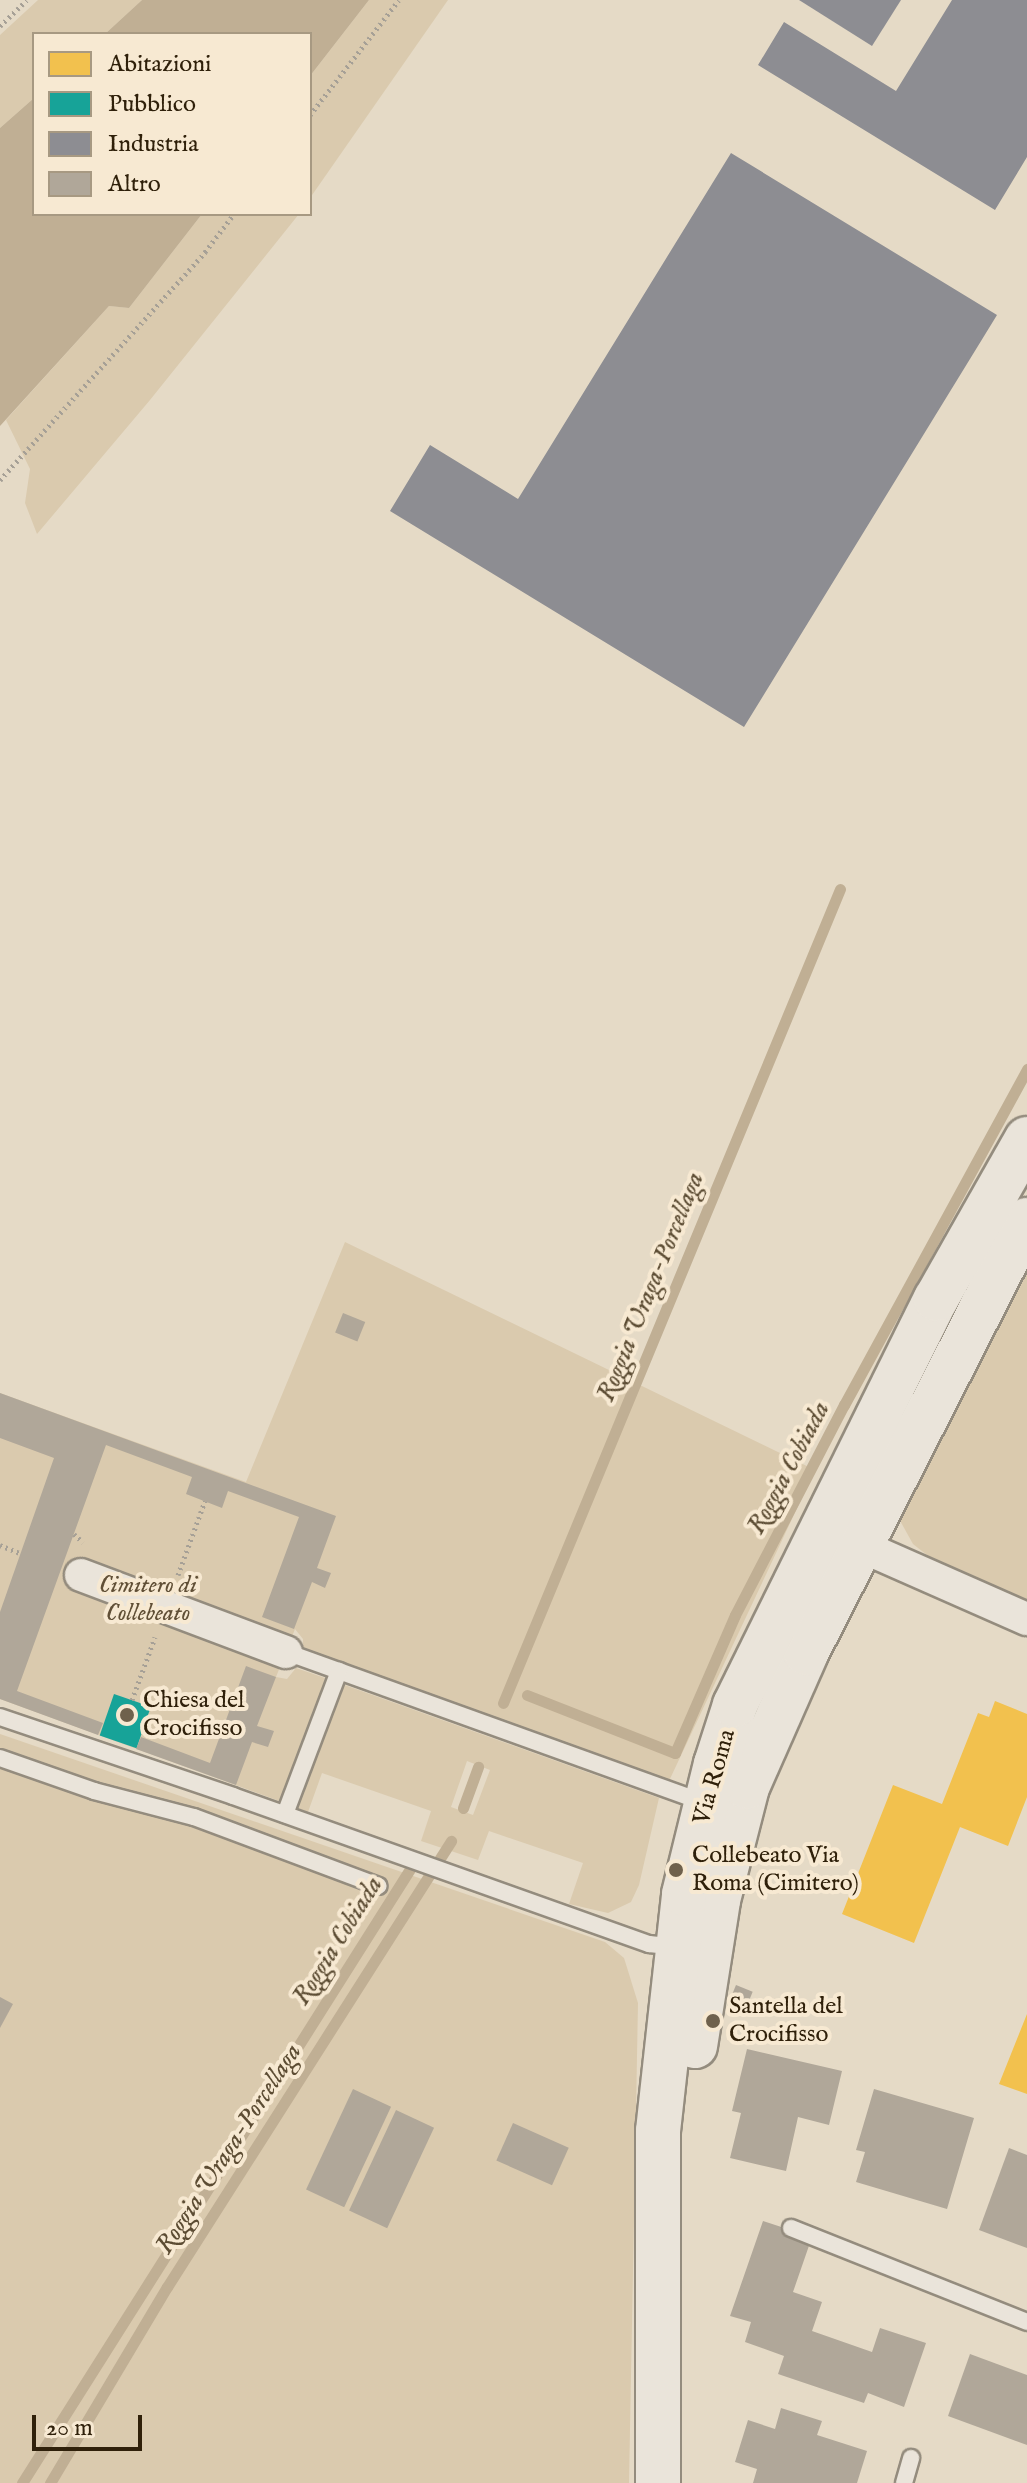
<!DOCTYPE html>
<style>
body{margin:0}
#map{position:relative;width:1027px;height:2483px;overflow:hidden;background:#e5dac6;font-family:"IM FELL English",serif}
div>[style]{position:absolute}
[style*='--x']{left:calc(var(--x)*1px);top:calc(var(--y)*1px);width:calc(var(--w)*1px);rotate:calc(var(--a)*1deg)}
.green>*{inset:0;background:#dacaae}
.water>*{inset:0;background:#c0af94}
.homes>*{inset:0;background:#f2c14e}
.public>*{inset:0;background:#17a398;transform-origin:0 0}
.industry>*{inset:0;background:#8d8d92}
.stream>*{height:11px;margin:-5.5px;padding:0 5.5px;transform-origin:5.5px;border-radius:5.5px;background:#c0af94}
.building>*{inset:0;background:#b0a799;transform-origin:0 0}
.path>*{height:5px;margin-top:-2.5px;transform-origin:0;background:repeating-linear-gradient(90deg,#a6a096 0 2px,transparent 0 6px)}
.roads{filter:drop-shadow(2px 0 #948c7e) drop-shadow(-2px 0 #948c7e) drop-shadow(0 2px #948c7e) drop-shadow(0 -2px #948c7e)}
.lane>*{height:16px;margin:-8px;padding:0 8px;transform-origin:8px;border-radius:8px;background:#eae4da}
.street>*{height:32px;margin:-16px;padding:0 16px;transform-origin:16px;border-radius:16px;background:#eae4da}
.secondary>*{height:44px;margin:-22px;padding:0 22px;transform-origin:22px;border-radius:22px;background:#eae4da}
.dots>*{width:22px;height:22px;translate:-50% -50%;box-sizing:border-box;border:4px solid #f7e9d2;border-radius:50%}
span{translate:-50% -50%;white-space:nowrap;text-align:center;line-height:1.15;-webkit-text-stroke:8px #f7e9d2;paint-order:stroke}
.park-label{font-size:24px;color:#604f36;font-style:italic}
.poi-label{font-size:24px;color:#2f200a}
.left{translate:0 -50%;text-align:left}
.street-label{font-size:24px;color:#2f200a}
.water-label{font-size:26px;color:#5c4c33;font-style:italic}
.legend{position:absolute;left:32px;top:32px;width:280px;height:184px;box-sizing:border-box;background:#f7e9d2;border:2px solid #a79982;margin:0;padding:10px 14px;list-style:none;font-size:24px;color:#2f200a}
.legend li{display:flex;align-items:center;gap:16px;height:40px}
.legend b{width:40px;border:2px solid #a79982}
.scale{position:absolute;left:32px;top:2415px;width:110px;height:36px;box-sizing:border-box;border:4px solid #2f200a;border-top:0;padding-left:10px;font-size:24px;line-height:28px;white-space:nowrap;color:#2f200a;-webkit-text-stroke:6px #f7e9d2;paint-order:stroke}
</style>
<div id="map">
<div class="green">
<i style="clip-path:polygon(38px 0,142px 0,105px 34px,34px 34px,34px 98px,0 128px,0 35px)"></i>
<i style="clip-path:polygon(369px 0,448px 0,310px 198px,310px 76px)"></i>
<i style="clip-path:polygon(202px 214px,299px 214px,150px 400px,37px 534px,25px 503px,30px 469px,6px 420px,109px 306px,129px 308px)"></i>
<i style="clip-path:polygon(345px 1242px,815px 1470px,669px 1781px,303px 1650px,303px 1639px,295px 1629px,276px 1677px,287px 1679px,296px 1668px,328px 1679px,282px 1802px,0 1699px,0 1393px,246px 1482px)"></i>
<i style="clip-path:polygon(1027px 1256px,1027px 1602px,941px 1566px,913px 1544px,898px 1517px)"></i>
<i style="clip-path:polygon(evenodd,342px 1684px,659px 1798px,639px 1885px,631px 1902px,608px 1913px,569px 1904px,583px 1863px,489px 1831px,478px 1860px,421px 1841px,431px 1811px,322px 1773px,308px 1812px,295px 1807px,342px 1684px,467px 1761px,490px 1770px,473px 1815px,451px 1807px,467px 1761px)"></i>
<i style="clip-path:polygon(0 1734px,605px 1942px,624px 1958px,638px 2003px,629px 2483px,0 2483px)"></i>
</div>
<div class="water">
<i style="clip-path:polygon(142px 0,369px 0,310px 76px,310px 34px,105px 34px)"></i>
<i style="clip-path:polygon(34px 98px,34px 214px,202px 214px,129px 308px,109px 306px,0 426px,0 128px)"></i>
</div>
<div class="homes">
<i style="clip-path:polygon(995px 1701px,1027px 1714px,1027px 1797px,1008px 1846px,960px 1827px,914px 1943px,842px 1914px,893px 1785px,942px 1804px,978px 1713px,989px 1717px)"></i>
<i style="clip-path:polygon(1027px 2014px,1027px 2094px,999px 2084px)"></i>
</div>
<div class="public">
<i style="left:114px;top:1694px;width:39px;height:44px;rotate:19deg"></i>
</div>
<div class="industry">
<i style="clip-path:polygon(799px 0,901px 0,872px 46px)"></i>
<i style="clip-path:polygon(952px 0,1027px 0,1027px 157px,995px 210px,758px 65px,784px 22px,896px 91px)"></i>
<i style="clip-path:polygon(731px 153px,997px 315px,744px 727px,390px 511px,430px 445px,518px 499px)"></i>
</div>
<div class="stream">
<i style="--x:527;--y:1695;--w:159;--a:21.4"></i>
<i style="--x:675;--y:1753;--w:150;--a:-66.5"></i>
<i style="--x:735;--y:1615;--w:237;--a:-62.6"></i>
<i style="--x:844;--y:1405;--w:383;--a:-61.4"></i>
<i style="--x:503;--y:1703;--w:881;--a:-67.51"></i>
<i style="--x:463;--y:1808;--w:44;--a:-69.9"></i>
<i style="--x:22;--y:2483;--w:726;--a:-57.71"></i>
<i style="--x:50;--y:2483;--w:228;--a:-59.2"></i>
<i style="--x:167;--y:2287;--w:529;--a:-57.51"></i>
</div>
<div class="building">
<i style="left:343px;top:1313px;width:24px;height:21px;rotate:22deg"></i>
<i style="clip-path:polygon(0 1393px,336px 1516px,317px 1568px,331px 1573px,325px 1588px,312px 1582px,294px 1629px,262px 1617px,299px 1517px,228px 1491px,222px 1508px,186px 1494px,192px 1477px,106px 1445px,17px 1691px,103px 1723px,98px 1735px,0 1699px,0 1612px,54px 1458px,0 1438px)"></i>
<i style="clip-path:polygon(246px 1666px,276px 1677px,257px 1726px,274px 1731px,268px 1747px,252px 1742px,236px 1785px,136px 1749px,141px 1737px,210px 1763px)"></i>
<i style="left:736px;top:1985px;width:18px;height:19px;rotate:22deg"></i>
<i style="clip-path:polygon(0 1997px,13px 2004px,0 2028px)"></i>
<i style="clip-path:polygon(747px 2049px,842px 2071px,829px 2125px,798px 2117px,786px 2171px,730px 2158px,741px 2113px,732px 2111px)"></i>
<i style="left:353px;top:2089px;width:42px;height:111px;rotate:25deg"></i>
<i style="clip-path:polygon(874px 2089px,974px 2118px,947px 2209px,856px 2182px,865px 2152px,856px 2150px)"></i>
<i style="left:396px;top:2110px;width:42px;height:111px;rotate:25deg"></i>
<i style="left:513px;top:2123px;width:61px;height:41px;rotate:24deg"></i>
<i style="clip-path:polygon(1009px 2148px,1027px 2155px,1027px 2248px,979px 2230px)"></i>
<i style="clip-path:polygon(763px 2221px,812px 2237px,793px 2292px,822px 2302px,812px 2331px,872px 2352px,880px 2328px,926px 2343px,904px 2407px,868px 2393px,864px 2403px,778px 2374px,784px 2356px,745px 2342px,751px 2322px,730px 2316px)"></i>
<i style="clip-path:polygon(970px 2354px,1027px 2375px,1027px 2445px,948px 2416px)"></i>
<i style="clip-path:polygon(781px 2408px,822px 2421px,817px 2435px,867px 2451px,857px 2483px,753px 2483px,757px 2469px,735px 2462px,748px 2420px,775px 2429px)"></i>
</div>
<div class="path">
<i style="--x:0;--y:26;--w:37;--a:-44"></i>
<i style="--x:310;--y:115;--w:145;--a:-52.3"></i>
<i style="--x:0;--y:480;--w:307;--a:-48"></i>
<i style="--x:205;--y:252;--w:48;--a:-52.7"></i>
<i style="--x:74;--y:1534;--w:12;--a:42"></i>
<i style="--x:0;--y:1545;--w:22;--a:22"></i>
<i style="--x:178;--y:1575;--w:79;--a:-70"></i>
<i style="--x:132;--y:1700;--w:67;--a:-69.9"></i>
</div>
<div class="roads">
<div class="lane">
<i style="--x:286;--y:1652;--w:445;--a:19.8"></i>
<i style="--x:0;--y:1717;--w:246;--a:18.7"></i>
<i style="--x:233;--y:1796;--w:442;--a:19.6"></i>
<i style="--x:649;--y:1944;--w:27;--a:6"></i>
<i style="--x:0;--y:1758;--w:100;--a:19.3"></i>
<i style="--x:94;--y:1791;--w:103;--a:14.6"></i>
<i style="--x:194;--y:1817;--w:197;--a:20.5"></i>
<i style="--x:285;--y:1814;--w:153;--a:-69.3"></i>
<i style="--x:791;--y:2228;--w:254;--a:21.7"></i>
<i style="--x:904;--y:2483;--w:26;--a:-74"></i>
</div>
<div class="street">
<i style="--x:843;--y:1538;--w:201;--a:23.8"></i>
<i style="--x:81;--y:1575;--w:219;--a:20.6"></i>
</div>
<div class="secondary">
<i style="--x:695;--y:2046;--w:148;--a:-81"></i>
<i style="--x:718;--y:1900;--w:117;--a:-75.6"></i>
<i style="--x:747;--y:1787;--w:146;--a:-66.2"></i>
<i style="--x:806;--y:1653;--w:486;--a:-63"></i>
<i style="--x:658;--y:2483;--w:352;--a:-90"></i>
<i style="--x:658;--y:2131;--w:238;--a:-83.7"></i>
<i style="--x:684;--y:1894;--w:134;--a:-76.2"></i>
<i style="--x:716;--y:1764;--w:62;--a:-72.1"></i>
<i style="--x:735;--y:1705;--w:453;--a:-63.7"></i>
<i style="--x:936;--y:1299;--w:184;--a:-60.4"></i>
</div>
</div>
<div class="dots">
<i style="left:127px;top:1715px;background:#6f614c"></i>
<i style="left:676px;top:1870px;background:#6f614c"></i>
<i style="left:713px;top:2021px;background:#6f614c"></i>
</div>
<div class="park-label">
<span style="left:148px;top:1600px">Cimitero di<br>Collebeato</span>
</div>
<div class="poi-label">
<span class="left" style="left:143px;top:1715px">Chiesa del<br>Crocifisso</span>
<span class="left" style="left:692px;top:1870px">Collebeato Via<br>Roma (Cimitero)</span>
<span class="left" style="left:729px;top:2021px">Santella del<br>Crocifisso</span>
</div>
<div class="street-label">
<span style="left:715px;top:1777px;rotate:-74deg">Via Roma</span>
</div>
<div class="water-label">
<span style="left:651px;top:1287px;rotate:-68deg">Roggia Uraga-Porcellaga</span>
<span style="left:789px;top:1468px;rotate:-62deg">Roggia Cobiada</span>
<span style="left:338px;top:1941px;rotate:-58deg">Roggia Cobiada</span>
<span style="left:229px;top:2149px;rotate:-57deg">Roggia Uraga-Porcellaga</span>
</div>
<ul class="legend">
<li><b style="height:22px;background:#f2c14e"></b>Abitazioni</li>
<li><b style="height:22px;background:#17a398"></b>Pubblico</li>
<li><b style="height:22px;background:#8d8d92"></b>Industria</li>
<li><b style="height:22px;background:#b0a799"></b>Altro</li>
</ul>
<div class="scale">20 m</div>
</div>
